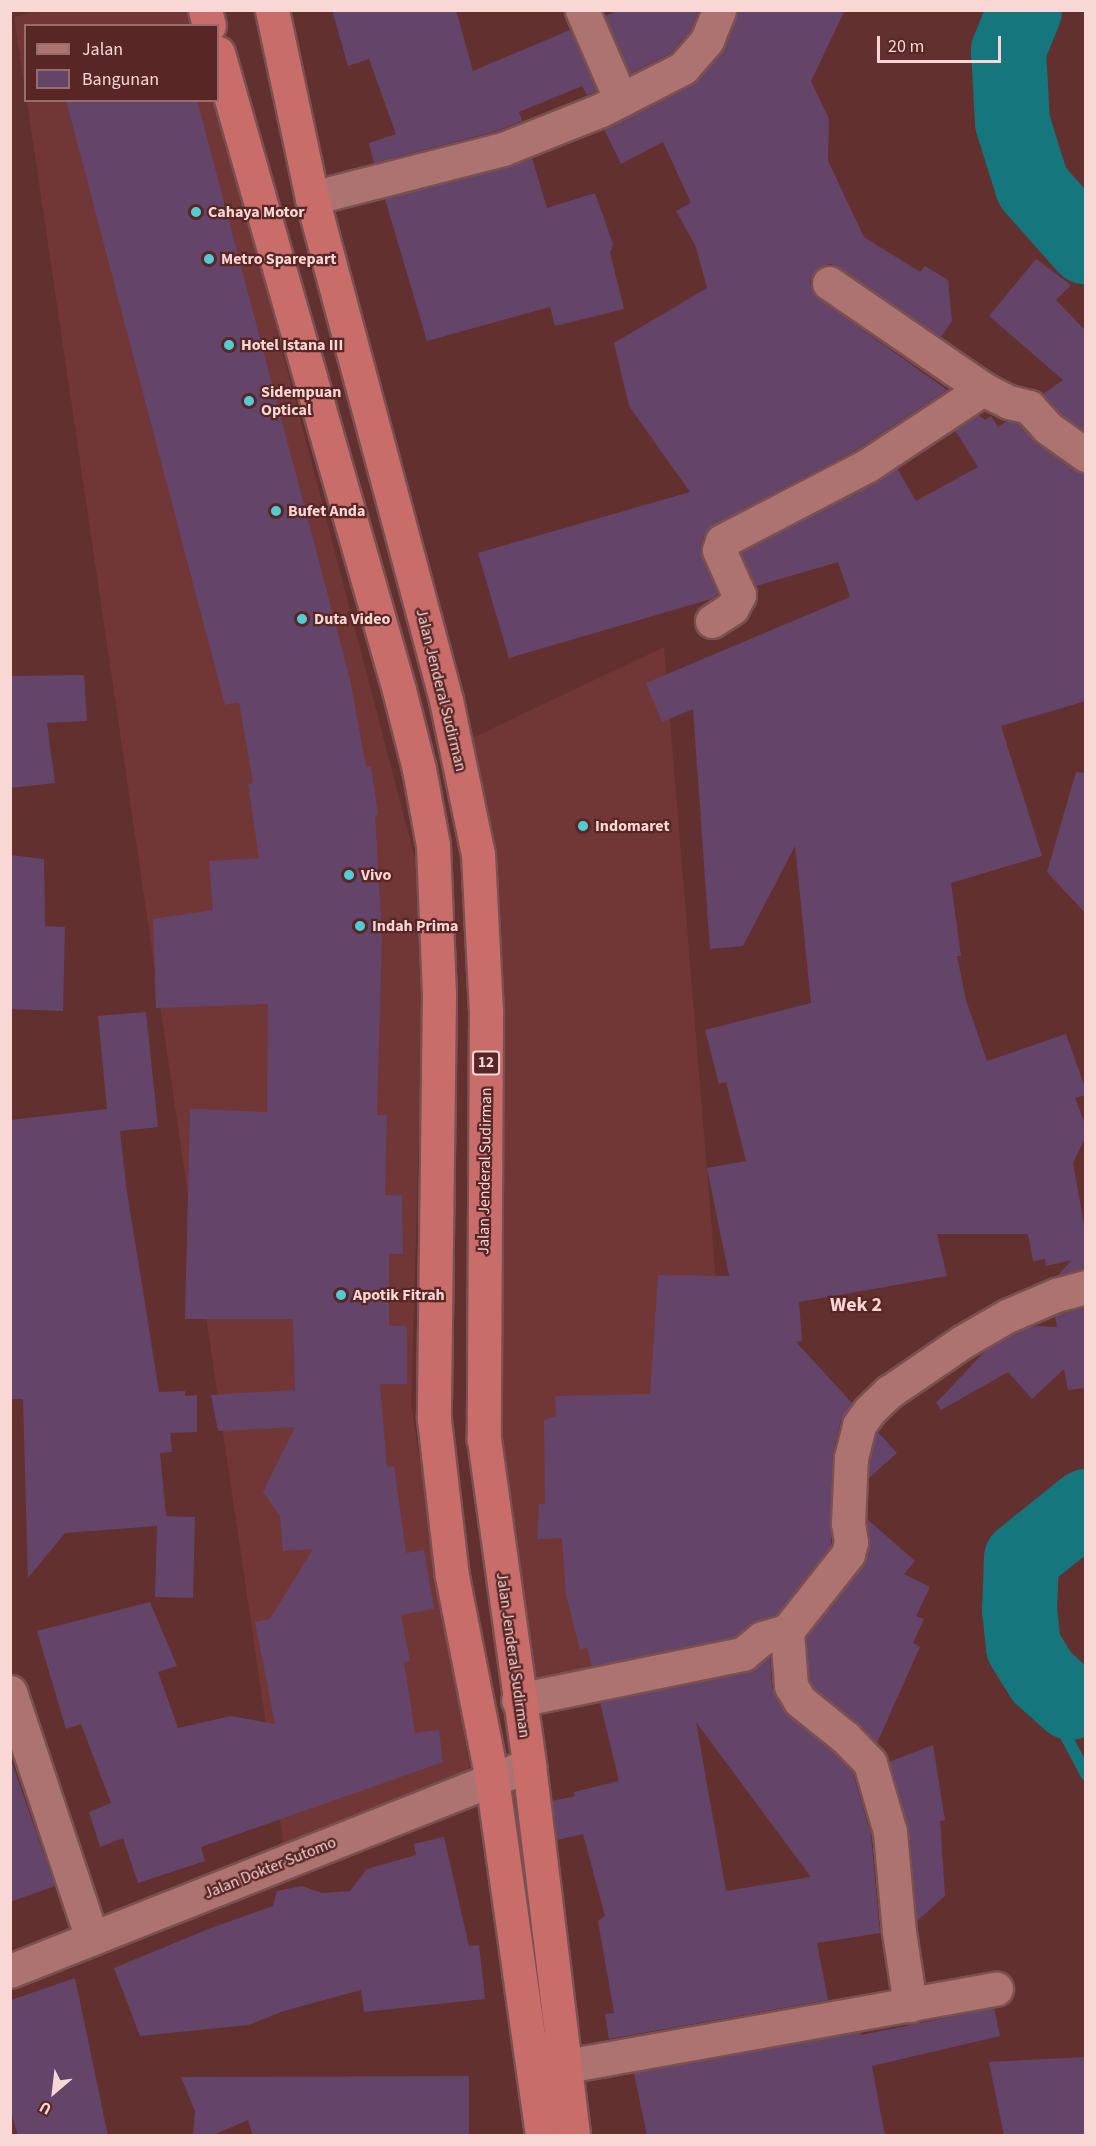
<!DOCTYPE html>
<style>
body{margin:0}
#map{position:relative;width:1096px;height:2146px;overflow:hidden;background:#633030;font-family:"Source Sans 3",sans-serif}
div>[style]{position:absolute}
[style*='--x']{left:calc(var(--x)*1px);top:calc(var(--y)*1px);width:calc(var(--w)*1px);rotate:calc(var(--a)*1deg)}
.built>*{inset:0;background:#713736}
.stream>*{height:12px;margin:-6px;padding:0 6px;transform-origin:6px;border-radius:6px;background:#16767d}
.river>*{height:75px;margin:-37.5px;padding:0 37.5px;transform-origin:37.5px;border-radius:37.5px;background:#16767d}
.building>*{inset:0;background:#65446a}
.roads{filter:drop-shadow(2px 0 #7b5050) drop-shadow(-2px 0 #7b5050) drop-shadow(0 2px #7b5050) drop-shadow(0 -2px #7b5050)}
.minor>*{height:33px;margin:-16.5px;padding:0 16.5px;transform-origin:16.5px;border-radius:16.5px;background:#ac7370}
.highway>*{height:33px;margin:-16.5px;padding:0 16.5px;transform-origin:16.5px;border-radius:16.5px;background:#c96d6b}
.dots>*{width:16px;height:16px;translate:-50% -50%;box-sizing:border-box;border:3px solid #572625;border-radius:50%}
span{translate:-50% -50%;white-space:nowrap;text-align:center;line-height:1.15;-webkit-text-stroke:4.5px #572625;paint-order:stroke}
.shield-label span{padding:2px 4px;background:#572625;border:2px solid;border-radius:4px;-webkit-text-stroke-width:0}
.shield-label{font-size:15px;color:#f8d7d5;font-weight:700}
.poi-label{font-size:16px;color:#f8d7d5;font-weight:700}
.left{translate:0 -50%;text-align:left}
.street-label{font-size:16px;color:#f8d7d5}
.quarter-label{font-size:20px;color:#fcd5d2;font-weight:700}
.frame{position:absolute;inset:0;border:12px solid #f8d7d5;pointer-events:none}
.legend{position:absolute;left:24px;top:24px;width:195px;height:78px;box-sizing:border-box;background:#572625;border:2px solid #976d6b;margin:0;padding:8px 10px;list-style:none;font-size:18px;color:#f8d7d5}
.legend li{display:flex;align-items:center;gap:12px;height:30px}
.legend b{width:30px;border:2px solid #976d6b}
.north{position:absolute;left:24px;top:2062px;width:60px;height:60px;-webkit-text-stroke:4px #572625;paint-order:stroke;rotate:208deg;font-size:16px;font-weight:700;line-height:24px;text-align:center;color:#f8d7d5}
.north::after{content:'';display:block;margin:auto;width:21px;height:27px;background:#f8d7d5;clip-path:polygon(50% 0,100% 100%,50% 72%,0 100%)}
.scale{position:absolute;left:877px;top:36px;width:124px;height:27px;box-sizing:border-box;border:3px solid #f8d7d5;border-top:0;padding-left:8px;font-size:18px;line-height:21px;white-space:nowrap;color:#f8d7d5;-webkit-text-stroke:4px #572625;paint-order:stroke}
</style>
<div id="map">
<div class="built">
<i style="clip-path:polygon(42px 10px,194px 10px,198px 25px,26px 26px,25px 91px,14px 17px)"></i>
<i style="clip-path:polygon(27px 101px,217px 101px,426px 901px,411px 1405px,471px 1777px,285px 1853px)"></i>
<i style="clip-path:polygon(664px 647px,746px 1646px,529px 1696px,497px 1431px,466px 741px)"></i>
</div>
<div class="stream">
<i style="--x:1086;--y:1704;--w:16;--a:-173"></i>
<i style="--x:1070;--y:1702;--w:36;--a:95"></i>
<i style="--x:1067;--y:1738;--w:41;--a:62.2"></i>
</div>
<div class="river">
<i style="--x:1024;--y:10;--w:43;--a:111.8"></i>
<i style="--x:1008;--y:50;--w:72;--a:86.8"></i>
<i style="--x:1012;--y:122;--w:67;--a:72.6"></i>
<i style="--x:1032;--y:186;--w:81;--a:48.5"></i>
<i style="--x:1070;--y:1702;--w:38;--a:-138"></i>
<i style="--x:1042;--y:1677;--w:36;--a:-122"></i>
<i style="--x:1023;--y:1646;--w:36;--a:-96"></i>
<i style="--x:1019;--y:1610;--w:52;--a:-87.8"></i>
<i style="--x:1021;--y:1558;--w:83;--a:-38.7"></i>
</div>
<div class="building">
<i style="clip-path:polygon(332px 10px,456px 10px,473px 71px,570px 30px,597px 91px,587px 95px,582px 86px,519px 112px,522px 121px,497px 131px,374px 163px,369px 143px,396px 134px,369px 59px,348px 66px)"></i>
<i style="clip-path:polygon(619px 10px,699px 10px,691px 30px,671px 53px,630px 74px,605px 16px)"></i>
<i style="clip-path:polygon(737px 10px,845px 10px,811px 81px,829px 119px,828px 161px,864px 237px,920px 272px,925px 266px,948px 280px,952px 321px,941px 337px,840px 268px,831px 264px,822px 266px,814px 272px,810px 281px,812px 291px,818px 298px,947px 390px,858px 449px,713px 525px,704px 535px,701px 545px,702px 558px,718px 594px,711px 599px,509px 658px,478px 553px,690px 492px,629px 406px,614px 343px,707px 288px,696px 247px,676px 211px,691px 203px,663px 142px,621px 164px,604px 129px,697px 81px,724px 47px)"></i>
<i style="clip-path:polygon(66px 100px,197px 100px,350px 679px,366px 767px,371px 766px,378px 815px,375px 815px,382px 937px,377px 1115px,387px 1115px,385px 1195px,402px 1195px,403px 1254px,389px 1254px,389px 1326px,407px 1326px,407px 1384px,380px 1384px,387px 1467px,394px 1466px,406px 1553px,424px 1550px,434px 1609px,401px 1615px,410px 1661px,404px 1662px,415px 1733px,439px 1730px,443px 1762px,201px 1847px,205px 1861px,138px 1883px,123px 1838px,100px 1847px,89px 1812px,111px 1803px,81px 1724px,66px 1729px,37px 1631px,150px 1602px,177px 1666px,158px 1672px,178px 1728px,231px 1716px,275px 1724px,255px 1622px,270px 1619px,313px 1549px,283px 1551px,280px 1516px,263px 1492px,295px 1427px,218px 1431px,211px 1395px,295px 1390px,293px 1319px,185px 1319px,190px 1109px,267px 1112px,268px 1004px,156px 1008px,153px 919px,213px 910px,209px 861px,259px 858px,248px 784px,253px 783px,239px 702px,225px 705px)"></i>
<i style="clip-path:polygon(532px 158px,547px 208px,595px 193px,613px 244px,610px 253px,624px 309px,555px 326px,550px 307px,427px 341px,385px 199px,508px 167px)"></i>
<i style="clip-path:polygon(1036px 259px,1071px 285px,1056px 300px,1086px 331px,1086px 432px,1061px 414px,1043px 394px,1063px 380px,989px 316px)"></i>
<i style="clip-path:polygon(978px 415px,985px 420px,991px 416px,998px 427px,1007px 421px,1019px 424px,1037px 443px,1075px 470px,1086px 474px,1086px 701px,1001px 726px,1042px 856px,951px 883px,961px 956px,957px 956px,966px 1000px,987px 1061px,1066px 1034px,1086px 1090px,1086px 1095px,1075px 1098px,1086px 1127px,1086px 1136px,1073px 1163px,1086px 1236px,1086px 1269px,1058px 1275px,1072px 1260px,1046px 1266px,1045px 1259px,1033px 1261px,1028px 1234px,937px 1234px,947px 1276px,799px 1302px,802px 1341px,796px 1342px,852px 1403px,841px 1420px,833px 1454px,831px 1546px,776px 1615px,750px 1623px,735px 1637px,592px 1666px,587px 1647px,580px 1650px,566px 1595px,562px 1538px,537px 1539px,539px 1504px,545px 1504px,544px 1420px,556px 1416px,555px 1396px,650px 1394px,658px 1275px,729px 1276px,707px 1168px,746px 1161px,726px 1082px,719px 1084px,705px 1030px,811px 1003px,795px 846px,743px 946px,710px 949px,693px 709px,662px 722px,646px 683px,850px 597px,838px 562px,756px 586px,741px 552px,877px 482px,897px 468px,916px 501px,978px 467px,955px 430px)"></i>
<i style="clip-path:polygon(84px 675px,87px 721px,47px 723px,55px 783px,10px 788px,10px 676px)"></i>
<i style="clip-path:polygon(1076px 772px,1086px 773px,1086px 914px,1047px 872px)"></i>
<i style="clip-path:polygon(10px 855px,44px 859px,45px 926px,65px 927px,63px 1011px,10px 1009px)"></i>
<i style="clip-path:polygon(146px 1012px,158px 1127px,120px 1131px,126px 1185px,159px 1392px,185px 1391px,185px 1396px,197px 1395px,197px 1432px,170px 1433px,172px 1452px,160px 1453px,166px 1516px,195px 1517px,193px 1598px,155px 1597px,157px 1526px,65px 1533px,28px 1578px,23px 1399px,10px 1399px,10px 1120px,107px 1109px,98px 1016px)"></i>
<i style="clip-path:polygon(1086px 1307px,1086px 1388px,1068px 1390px,1064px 1369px,1032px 1399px,1008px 1372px,941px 1410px,936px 1403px,988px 1348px,1031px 1326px,1057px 1327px,1055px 1316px)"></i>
<i style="clip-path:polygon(877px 1431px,897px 1453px,869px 1478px,870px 1461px)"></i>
<i style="clip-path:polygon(867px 1519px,915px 1561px,904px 1574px,930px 1587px,916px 1616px,924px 1619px,913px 1643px,920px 1647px,877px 1743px,857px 1722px,814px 1688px,809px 1680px,806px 1637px,863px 1565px,869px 1546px)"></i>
<i style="clip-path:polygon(evenodd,770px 1656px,772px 1688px,784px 1711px,832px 1751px,853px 1773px,871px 1835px,880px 1933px,817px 1943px,828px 2000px,609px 2039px,605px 2014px,614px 2013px,598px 1921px,605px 1916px,583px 1834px,557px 1840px,552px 1801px,575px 1796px,574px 1792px,619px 1781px,600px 1702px,747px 1672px,770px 1656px,696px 1722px,811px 1877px,726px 1891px,696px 1722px)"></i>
<i style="clip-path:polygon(933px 1745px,945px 1820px,940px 1821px,945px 1896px,917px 1921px,909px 1830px,889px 1762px)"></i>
<i style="clip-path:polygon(10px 1757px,55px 1886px,10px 1902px)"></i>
<i style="clip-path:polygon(444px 1837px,469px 1946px,479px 1945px,485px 1999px,364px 2012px,361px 1990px,284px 2011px,248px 2025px,140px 2036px,114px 1968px,211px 1928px,273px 1906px,277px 1891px,302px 1886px,322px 1893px,350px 1891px,367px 1869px,416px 1855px,414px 1844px)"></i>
<i style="clip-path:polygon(75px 1978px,108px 2136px,18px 2136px,11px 2112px,11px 2000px)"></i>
<i style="clip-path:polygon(994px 2008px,1000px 2036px,872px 2066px,885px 2136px,647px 2136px,634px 2073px,861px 2032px,861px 2035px)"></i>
<i style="clip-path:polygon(1086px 2057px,1086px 2136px,1004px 2136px,989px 2062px)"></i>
<i style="clip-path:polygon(469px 2076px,469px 2136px,253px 2136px,248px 2120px,211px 2136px,193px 2136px,195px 2111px,181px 2077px)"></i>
</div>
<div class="roads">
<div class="minor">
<i style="--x:582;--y:10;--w:98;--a:66.6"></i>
<i style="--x:312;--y:198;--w:197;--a:-14.4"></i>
<i style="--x:503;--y:149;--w:105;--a:-21.7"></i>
<i style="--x:601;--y:110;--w:92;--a:-27.1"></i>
<i style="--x:683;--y:68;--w:37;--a:-49"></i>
<i style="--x:707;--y:40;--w:32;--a:-68"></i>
<i style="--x:829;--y:283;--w:187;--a:34.5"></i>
<i style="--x:983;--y:389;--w:29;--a:27"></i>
<i style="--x:1009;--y:402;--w:21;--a:14"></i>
<i style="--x:1029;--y:407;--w:28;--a:48"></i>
<i style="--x:1048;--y:428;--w:47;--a:35.4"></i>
<i style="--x:712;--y:621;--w:24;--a:-33"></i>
<i style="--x:732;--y:608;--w:15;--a:-62"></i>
<i style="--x:739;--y:595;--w:49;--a:-114"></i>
<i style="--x:719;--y:550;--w:9;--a:-72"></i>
<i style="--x:722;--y:541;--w:165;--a:-27.5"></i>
<i style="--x:868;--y:465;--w:138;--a:-33.5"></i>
<i style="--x:787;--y:1631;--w:55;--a:85.8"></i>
<i style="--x:791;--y:1686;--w:17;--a:59"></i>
<i style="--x:800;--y:1701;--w:58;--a:38.7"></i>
<i style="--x:845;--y:1737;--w:36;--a:46"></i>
<i style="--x:870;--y:1763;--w:72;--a:73.8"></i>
<i style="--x:890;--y:1832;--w:100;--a:84.9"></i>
<i style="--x:899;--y:1932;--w:74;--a:81.4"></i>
<i style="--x:10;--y:1692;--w:259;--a:71.6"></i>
<i style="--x:518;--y:1700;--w:230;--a:-11.6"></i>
<i style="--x:743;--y:1654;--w:25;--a:-40"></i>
<i style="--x:762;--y:1638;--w:26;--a:-16"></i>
<i style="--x:787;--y:1631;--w:98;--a:-51.6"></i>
<i style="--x:848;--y:1554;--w:12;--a:-76"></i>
<i style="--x:851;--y:1542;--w:19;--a:-99"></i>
<i style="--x:848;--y:1523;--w:65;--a:-87.4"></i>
<i style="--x:851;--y:1458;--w:34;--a:-76"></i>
<i style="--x:859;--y:1425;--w:17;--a:-54"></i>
<i style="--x:869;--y:1411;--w:28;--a:-44"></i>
<i style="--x:889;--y:1392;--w:88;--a:-34.4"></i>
<i style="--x:962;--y:1342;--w:52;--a:-30"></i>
<i style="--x:1007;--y:1316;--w:53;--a:-23.2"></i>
<i style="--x:1056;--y:1295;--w:31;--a:-15"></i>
<i style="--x:10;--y:1971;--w:558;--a:-21.65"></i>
<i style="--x:566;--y:2066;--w:437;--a:-10.2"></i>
</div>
<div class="highway">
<i style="--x:205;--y:10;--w:16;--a:76"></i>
<i style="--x:272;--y:10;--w:192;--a:78"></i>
<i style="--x:312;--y:198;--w:520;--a:75.05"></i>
<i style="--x:446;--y:700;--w:157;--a:78.3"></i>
<i style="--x:478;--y:854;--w:156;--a:87.1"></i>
<i style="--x:486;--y:1010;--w:429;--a:90.3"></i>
<i style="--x:484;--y:1439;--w:329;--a:82.1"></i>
<i style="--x:529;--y:1765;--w:374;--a:83.2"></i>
<i style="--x:218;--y:53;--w:662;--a:74.14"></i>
<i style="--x:399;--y:690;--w:81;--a:75.8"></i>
<i style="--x:419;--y:769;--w:77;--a:79.6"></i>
<i style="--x:433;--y:845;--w:150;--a:87.7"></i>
<i style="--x:439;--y:995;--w:424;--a:90.7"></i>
<i style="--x:434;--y:1419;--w:158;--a:83.5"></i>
<i style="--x:452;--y:1576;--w:207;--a:78.9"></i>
<i style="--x:492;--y:1779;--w:360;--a:82"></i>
</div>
</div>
<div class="dots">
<i style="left:196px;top:212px;background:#51ccd5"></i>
<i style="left:209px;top:259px;background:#51ccd5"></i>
<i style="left:229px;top:345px;background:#51ccd5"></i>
<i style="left:249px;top:401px;background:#51ccd5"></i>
<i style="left:276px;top:511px;background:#51ccd5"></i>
<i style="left:302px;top:619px;background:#51ccd5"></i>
<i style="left:583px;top:826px;background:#51ccd5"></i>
<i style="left:349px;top:875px;background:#51ccd5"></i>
<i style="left:360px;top:926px;background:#51ccd5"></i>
<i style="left:341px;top:1295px;background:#51ccd5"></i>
</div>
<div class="shield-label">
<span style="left:486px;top:1063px">12</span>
</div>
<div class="poi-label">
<span class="left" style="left:208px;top:212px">Cahaya Motor</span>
<span class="left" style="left:221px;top:259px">Metro Sparepart</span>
<span class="left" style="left:241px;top:345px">Hotel Istana III</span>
<span class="left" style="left:261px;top:401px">Sidempuan<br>Optical</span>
<span class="left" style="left:288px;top:511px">Bufet Anda</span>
<span class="left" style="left:314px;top:619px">Duta Video</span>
<span class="left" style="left:595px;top:826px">Indomaret</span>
<span class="left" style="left:361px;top:875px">Vivo</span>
<span class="left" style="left:372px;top:926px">Indah Prima</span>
<span class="left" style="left:353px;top:1295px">Apotik Fitrah</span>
</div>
<div class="street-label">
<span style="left:441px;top:690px;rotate:76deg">Jalan Jenderal Sudirman</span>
<span style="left:485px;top:1171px;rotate:-89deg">Jalan Jenderal Sudirman</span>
<span style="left:513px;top:1655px;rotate:82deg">Jalan Jenderal Sudirman</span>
<span style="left:270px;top:1868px;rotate:-22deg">Jalan Dokter Sutomo</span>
</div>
<div class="quarter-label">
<span style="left:856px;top:1305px">Wek 2</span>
</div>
<div class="frame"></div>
<ul class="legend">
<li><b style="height:8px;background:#ac7370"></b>Jalan</li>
<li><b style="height:16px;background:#65446a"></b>Bangunan</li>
</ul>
<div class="north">U</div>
<div class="scale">20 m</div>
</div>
